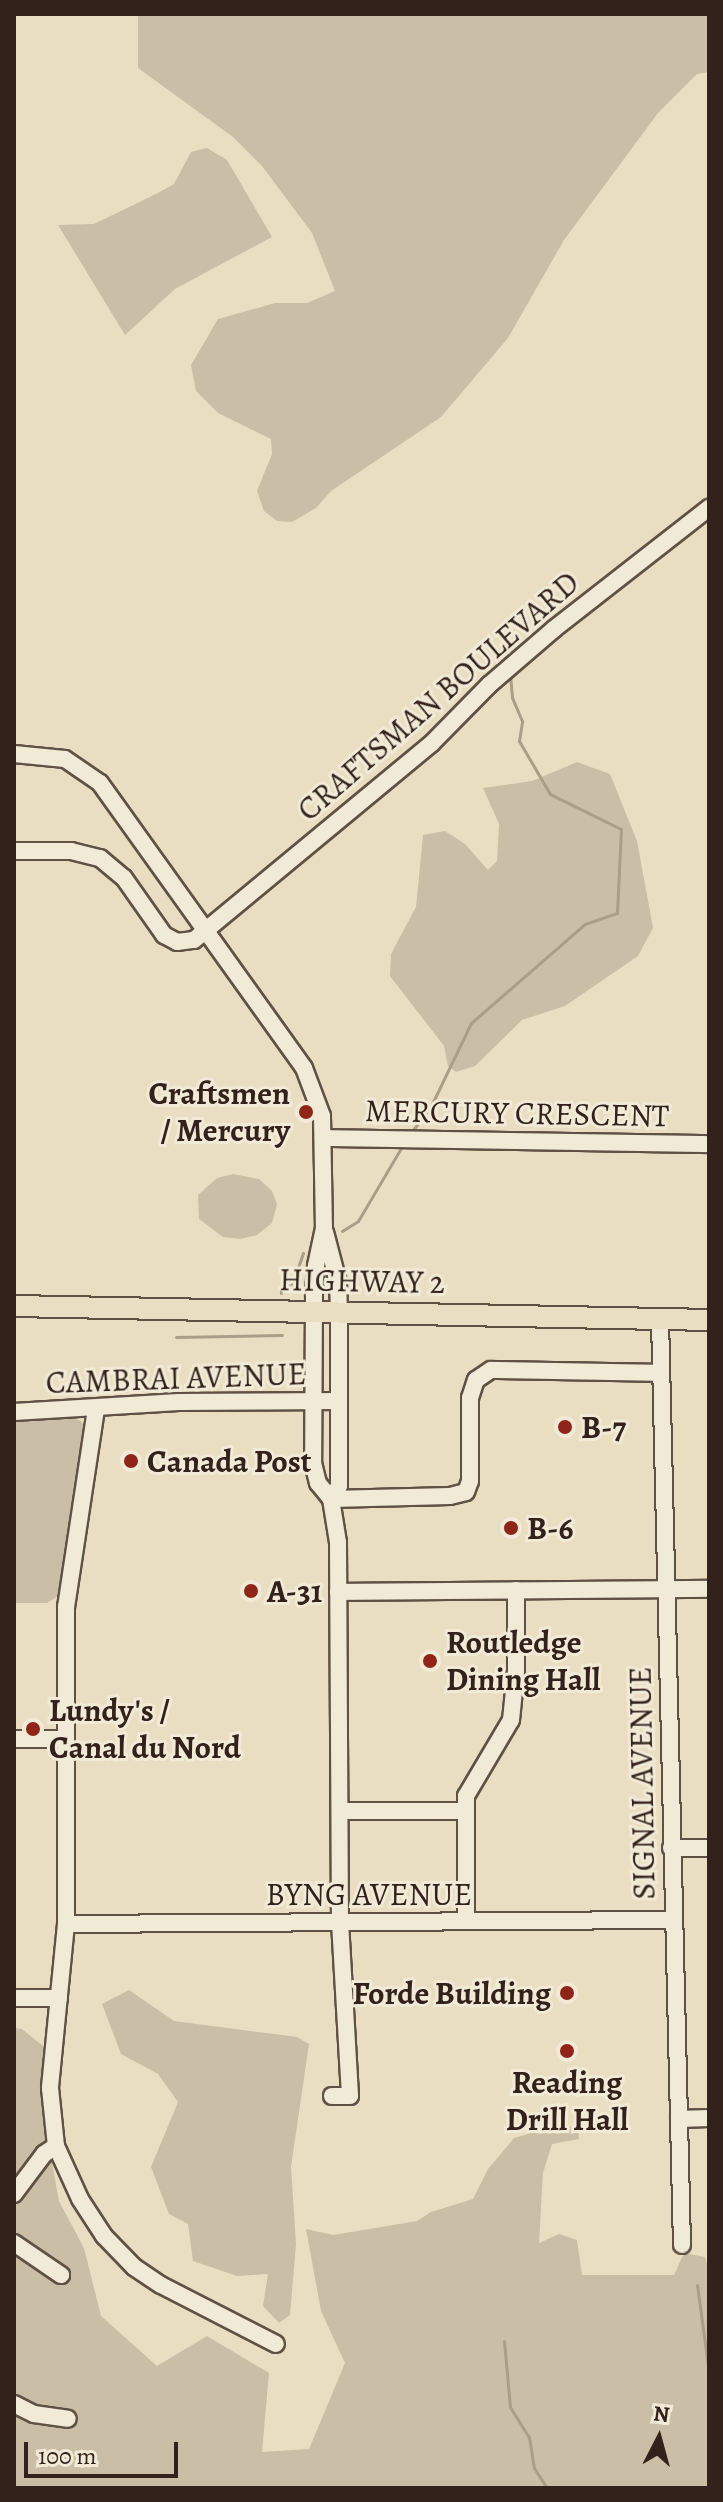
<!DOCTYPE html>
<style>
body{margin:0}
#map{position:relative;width:723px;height:2502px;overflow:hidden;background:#eadec2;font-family:Alegreya,serif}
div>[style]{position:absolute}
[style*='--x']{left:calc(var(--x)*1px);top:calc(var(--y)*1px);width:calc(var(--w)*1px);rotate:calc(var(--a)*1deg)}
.green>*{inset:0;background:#cbbea6}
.stream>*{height:3px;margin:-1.5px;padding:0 1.5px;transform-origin:1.5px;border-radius:1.5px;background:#ab9e89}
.roads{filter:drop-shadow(2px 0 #605145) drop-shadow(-2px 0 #605145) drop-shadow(0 2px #605145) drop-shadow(0 -2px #605145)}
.minor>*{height:16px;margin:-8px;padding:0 8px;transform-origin:8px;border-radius:8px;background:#f1ead7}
.major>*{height:20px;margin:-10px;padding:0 10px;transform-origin:10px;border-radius:10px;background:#eadec2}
.dots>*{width:22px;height:22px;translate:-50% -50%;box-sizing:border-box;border:4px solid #f1ead7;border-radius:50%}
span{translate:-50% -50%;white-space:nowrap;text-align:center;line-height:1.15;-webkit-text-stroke:6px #f1ead7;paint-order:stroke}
.street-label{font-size:32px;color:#32221b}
.poi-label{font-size:32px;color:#32221b;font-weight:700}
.right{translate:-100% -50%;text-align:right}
.left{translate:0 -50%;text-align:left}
.frame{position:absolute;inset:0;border:16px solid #32221b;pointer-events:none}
.north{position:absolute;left:619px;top:2398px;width:80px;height:80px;-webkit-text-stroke:6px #f1ead7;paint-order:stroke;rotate:6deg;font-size:22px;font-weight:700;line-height:32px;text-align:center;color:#32221b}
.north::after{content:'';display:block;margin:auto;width:28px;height:36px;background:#32221b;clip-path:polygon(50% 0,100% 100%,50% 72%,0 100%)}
.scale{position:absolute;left:24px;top:2442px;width:154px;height:36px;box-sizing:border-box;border:4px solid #32221b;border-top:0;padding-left:10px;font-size:24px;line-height:28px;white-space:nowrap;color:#32221b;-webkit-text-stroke:6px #f1ead7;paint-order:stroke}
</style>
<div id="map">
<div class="green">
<i style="clip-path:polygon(138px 14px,709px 14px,709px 72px,697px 74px,658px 113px,564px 240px,508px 338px,441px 417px,331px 491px,316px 508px,292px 522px,277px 521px,264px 511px,257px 491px,272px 454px,271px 439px,218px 413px,196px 391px,191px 365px,218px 319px,275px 303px,307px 303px,335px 291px,312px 233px,262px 166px,233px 137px,138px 68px)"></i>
<i style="clip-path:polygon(207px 148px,227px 160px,272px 237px,175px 289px,125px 335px,58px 225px,94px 224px,156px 194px,174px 184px,191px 152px)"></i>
<i style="clip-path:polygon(577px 762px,610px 774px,637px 841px,653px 928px,638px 956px,565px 1006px,522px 1020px,475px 1066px,456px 1072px,448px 1066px,444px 1046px,390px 976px,391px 954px,416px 907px,423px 835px,445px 831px,465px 844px,488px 870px,497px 861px,499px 824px,483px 788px,532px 781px)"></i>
<i style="clip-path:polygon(233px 1174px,259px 1179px,272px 1191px,277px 1204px,272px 1223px,257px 1235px,240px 1239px,223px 1237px,199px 1219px,198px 1195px,217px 1178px)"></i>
<i style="clip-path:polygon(71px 1417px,81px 1421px,86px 1430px,58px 1596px,47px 1603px,14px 1603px,14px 1420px)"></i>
<i style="clip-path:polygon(129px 1990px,174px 2021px,297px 2037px,309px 2044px,291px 2167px,296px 2244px,290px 2315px,279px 2323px,263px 2306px,268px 2274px,237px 2276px,193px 2261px,188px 2224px,169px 2214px,151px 2167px,178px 2102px,158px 2074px,121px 2054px,102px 2004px)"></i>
<i style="clip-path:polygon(14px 2028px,22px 2029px,48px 2050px,42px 2108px,59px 2201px,84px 2248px,101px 2316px,157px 2366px,207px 2336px,269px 2373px,262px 2452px,309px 2449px,345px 2363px,321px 2311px,306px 2229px,333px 2235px,417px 2221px,431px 2212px,473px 2199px,488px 2169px,514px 2138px,558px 2125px,578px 2127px,579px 2139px,552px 2144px,543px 2173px,539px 2243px,559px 2234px,577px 2240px,582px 2275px,674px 2275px,684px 2253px,705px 2257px,709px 2272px,709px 2485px,707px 2488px,14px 2488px)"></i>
</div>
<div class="stream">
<i style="--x:413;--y:1130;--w:30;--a:-53"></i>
<i style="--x:431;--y:1106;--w:92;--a:-64.3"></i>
<i style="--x:471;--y:1023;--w:151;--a:-41"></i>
<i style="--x:585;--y:924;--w:34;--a:-19"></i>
<i style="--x:617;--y:913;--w:84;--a:-87.3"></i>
<i style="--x:621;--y:829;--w:79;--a:-153.8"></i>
<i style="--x:550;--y:794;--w:61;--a:-120.3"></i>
<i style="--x:519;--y:741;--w:20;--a:-81"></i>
<i style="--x:522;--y:721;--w:26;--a:-113"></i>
<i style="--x:512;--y:697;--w:23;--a:-95"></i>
<i style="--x:342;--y:1231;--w:19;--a:-32"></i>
<i style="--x:358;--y:1221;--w:85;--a:-59.5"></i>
<i style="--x:281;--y:1293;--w:5;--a:-90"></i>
<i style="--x:281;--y:1288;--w:11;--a:-15"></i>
<i style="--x:292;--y:1285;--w:34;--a:-71"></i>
<i style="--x:176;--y:1337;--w:106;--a:-1.1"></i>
<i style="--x:697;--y:2285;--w:89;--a:82.2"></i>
<i style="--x:504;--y:2341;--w:66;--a:84.8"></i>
<i style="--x:510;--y:2407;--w:36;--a:58"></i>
<i style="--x:529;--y:2437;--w:31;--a:81"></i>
<i style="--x:534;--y:2468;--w:24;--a:57"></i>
</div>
<div class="roads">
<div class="minor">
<i style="--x:14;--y:754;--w:51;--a:5.6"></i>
<i style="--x:65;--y:759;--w:42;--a:34.4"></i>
<i style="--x:100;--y:783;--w:350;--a:54.4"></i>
<i style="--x:304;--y:1068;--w:51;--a:69.4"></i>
<i style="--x:322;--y:1116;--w:112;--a:89"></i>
<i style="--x:324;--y:1228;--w:38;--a:102"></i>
<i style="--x:316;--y:1265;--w:31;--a:94"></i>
<i style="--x:314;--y:1296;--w:167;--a:90.3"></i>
<i style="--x:313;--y:1463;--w:21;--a:76"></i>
<i style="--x:318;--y:1483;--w:21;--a:51"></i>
<i style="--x:331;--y:1499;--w:44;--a:80.8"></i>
<i style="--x:338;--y:1542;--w:380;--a:89.7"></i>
<i style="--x:340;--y:1922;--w:174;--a:86.7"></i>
<i style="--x:350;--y:2096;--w:18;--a:180"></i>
<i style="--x:14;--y:851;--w:57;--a:0"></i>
<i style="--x:71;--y:851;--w:30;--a:14"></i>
<i style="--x:100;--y:858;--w:31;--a:40"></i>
<i style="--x:124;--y:878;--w:70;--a:54.9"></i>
<i style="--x:164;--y:935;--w:15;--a:28"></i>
<i style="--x:177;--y:942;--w:17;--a:-7"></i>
<i style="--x:194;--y:940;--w:308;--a:-39.6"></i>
<i style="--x:431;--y:744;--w:83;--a:-45.5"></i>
<i style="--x:489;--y:685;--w:86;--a:-40.7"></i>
<i style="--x:554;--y:629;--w:197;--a:-38"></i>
<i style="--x:324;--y:1138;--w:385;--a:0.9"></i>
<i style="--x:325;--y:1232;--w:52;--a:75.4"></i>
<i style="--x:338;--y:1282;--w:28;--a:88"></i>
<i style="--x:339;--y:1310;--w:176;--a:90"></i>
<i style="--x:339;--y:1486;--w:15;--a:122"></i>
<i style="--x:660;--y:1319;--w:926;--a:88.64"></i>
<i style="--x:96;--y:1409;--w:200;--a:98.6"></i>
<i style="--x:66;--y:1607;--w:317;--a:90"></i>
<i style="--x:66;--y:1924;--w:165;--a:95.6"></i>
<i style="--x:50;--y:2088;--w:58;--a:84.1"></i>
<i style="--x:56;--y:2146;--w:58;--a:65.6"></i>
<i style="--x:80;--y:2199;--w:44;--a:57"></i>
<i style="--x:104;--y:2236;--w:43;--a:45.9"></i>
<i style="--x:134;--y:2267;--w:32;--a:34"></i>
<i style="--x:161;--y:2285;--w:129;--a:27.2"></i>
<i style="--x:14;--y:1412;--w:165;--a:-3.5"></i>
<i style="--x:179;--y:1402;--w:160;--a:-0.4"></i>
<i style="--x:331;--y:1499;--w:119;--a:-1.4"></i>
<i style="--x:450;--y:1496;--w:16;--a:-14"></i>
<i style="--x:466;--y:1492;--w:12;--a:-70"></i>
<i style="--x:470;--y:1481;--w:83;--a:-90"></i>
<i style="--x:470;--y:1398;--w:19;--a:-72"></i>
<i style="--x:476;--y:1380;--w:18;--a:-34"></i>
<i style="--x:491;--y:1370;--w:168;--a:1"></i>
<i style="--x:338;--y:1592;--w:371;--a:-0.5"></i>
<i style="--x:14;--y:1739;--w:51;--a:0"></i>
<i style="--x:340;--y:1811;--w:125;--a:0"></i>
<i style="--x:671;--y:1848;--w:38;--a:0"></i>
<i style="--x:466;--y:1921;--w:125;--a:-90"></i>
<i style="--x:466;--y:1796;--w:88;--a:-59.4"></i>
<i style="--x:511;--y:1720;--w:49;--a:-84.2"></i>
<i style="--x:516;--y:1671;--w:81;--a:-90"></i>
<i style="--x:66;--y:1924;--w:607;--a:-0.38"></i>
<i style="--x:14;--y:1998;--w:45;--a:0"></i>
<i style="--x:679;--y:2119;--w:30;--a:-2"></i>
<i style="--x:14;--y:2194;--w:50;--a:-53.1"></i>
<i style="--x:44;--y:2154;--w:14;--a:-34"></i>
<i style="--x:14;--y:2243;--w:57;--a:34.2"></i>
<i style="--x:14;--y:2404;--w:22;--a:27"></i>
<i style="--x:34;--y:2414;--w:34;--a:8"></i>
</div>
<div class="major">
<i style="--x:14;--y:1306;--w:695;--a:1.15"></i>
</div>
</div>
<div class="dots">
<i style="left:306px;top:1112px;background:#8f2418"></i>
<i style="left:565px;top:1427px;background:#8f2418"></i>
<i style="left:131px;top:1461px;background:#8f2418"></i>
<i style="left:511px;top:1528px;background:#8f2418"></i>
<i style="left:251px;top:1591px;background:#8f2418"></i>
<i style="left:430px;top:1661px;background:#8f2418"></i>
<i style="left:33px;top:1729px;background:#8f2418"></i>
<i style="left:567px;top:1993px;background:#8f2418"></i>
<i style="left:567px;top:2051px;background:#8f2418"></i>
</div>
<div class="street-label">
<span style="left:438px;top:696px;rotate:-41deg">CRAFTSMAN BOULEVARD</span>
<span style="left:517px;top:1113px;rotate:1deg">MERCURY CRESCENT</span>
<span style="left:362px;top:1281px;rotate:1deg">HIGHWAY 2</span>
<span style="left:176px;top:1378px;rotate:-2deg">CAMBRAI AVENUE</span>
<span style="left:642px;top:1783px;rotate:-91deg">SIGNAL AVENUE</span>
<span style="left:369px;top:1894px">BYNG AVENUE</span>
</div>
<div class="poi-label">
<span class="right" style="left:290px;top:1112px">Craftsmen<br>/ Mercury</span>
<span class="left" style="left:581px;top:1427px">B-7</span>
<span class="left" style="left:147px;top:1461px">Canada Post</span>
<span class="left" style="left:527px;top:1528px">B-6</span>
<span class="left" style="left:267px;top:1591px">A-31</span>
<span class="left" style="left:446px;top:1661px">Routledge<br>Dining Hall</span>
<span class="left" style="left:49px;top:1729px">Lundy's /<br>Canal du Nord</span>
<span class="right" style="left:551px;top:1993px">Forde Building</span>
<span style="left:567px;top:2101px">Reading<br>Drill Hall</span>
</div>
<div class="frame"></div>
<div class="north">N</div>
<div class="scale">100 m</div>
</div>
